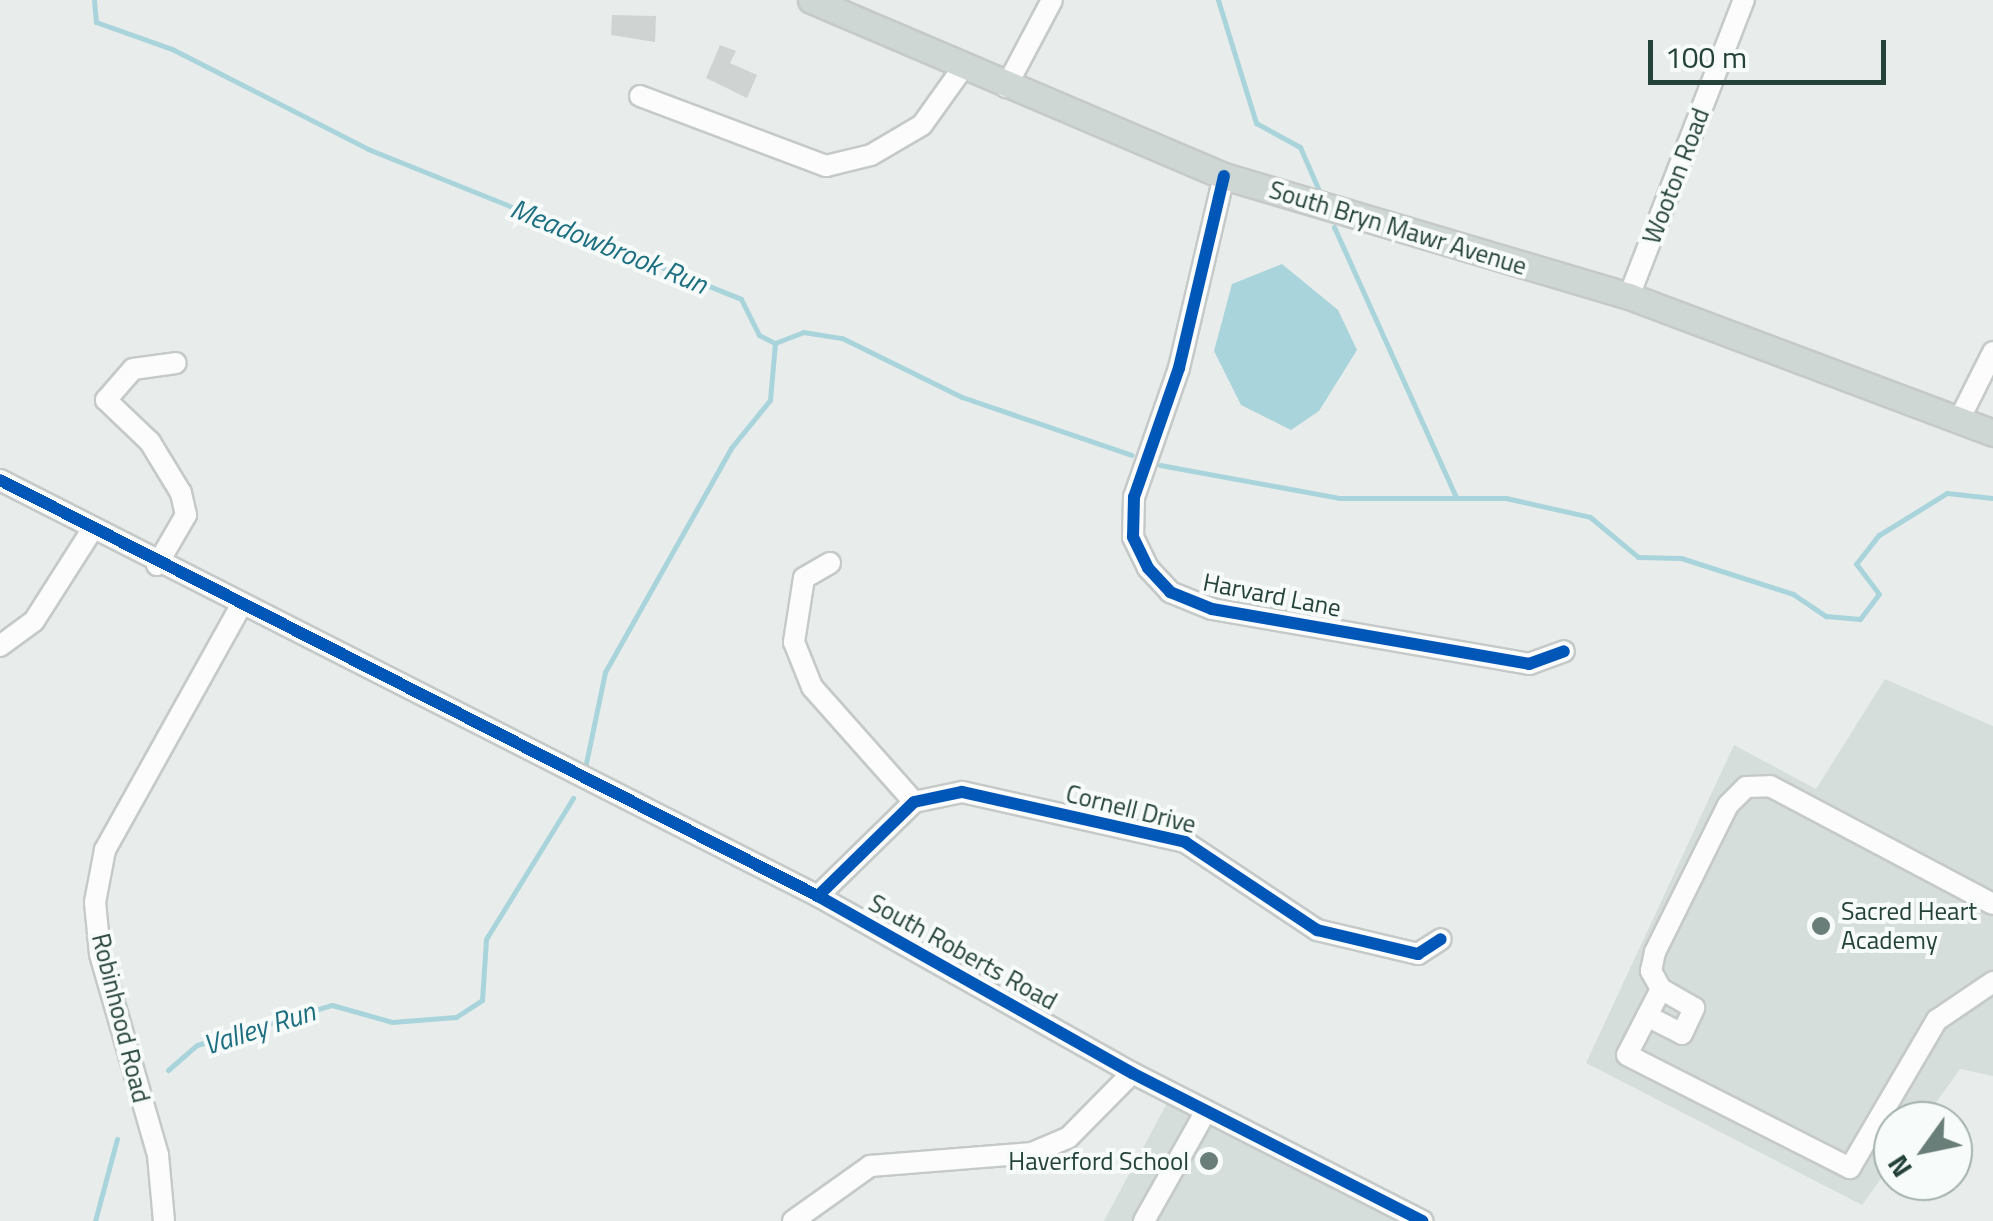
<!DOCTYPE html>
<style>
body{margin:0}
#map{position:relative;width:1993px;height:1221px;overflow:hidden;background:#e8edeb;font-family:"Titillium Web",sans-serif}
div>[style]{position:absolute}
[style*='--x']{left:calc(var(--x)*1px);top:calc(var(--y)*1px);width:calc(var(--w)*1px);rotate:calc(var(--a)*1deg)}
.built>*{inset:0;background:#d6dedb}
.water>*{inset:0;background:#a9d4db}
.stream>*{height:5px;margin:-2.5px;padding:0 2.5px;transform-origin:2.5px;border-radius:2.5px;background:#a9d4db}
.building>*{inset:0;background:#cfd4d2}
.roads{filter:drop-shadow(2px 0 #c5cac8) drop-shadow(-2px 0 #c5cac8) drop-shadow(0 2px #c5cac8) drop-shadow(0 -2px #c5cac8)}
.minor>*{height:20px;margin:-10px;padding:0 10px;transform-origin:10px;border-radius:10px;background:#fcfcfc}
.major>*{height:25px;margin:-12.5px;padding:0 12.5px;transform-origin:12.5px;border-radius:12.5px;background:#cfd7d5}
.cycleway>*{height:12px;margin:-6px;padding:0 6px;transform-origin:6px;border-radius:6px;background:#0057b8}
.dots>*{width:28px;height:28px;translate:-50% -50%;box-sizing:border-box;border:5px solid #f7fbf9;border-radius:50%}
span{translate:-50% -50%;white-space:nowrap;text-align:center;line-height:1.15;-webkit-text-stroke:8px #f7fbf9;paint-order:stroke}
.street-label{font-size:25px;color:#24423a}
.poi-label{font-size:25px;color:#24423a}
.left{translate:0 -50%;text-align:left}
.right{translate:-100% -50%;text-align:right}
.water-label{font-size:28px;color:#1c6f80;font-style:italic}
.north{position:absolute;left:1873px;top:1101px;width:100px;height:100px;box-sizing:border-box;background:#f7fbf9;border:2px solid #a3b1ad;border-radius:50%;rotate:237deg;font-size:28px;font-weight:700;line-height:40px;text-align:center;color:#24423a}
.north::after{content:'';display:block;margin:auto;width:35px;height:45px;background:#697e78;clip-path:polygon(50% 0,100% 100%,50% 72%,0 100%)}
.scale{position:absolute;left:1648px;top:40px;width:238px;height:45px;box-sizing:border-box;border:5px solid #24423a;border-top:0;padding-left:12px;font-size:30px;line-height:35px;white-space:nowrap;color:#24423a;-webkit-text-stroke:8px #f7fbf9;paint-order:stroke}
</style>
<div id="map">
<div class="built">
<i style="clip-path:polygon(1885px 679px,1993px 726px,1993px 1076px,1960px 1069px,1923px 1121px,1893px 1121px,1893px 1162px,1862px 1205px,1586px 1063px,1734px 745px,1816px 789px)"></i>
<i style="clip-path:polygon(1168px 1101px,1398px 1221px,1104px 1221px)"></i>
</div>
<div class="water">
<i style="clip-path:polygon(1282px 264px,1338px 310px,1357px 350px,1319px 411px,1291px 430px,1241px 405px,1214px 351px,1232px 284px)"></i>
</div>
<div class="stream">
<i style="--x:94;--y:0;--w:22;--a:85"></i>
<i style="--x:96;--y:22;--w:81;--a:19.6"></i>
<i style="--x:172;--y:49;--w:220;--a:27"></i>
<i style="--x:368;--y:149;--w:402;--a:21.9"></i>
<i style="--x:741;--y:299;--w:40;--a:63.4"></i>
<i style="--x:759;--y:335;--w:18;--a:27"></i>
<i style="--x:775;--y:343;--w:30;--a:-21"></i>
<i style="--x:803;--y:332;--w:39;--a:9"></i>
<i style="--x:842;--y:338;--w:134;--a:26.2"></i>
<i style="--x:962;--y:397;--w:179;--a:18.9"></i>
<i style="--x:1218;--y:0;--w:129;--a:72.8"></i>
<i style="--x:1256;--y:123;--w:50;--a:28.6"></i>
<i style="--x:1300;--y:147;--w:52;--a:66.4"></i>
<i style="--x:1334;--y:227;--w:296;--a:65.7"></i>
<i style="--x:1160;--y:465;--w:182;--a:10.4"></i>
<i style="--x:1339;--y:498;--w:167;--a:0"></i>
<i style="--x:1506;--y:498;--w:86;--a:12.7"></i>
<i style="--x:1590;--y:517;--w:62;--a:39.8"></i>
<i style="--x:1638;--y:557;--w:43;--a:1.3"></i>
<i style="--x:1681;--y:558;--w:118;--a:17.8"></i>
<i style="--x:1793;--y:594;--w:40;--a:34"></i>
<i style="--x:1826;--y:616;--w:34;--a:5"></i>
<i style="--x:1860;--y:619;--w:31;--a:-53"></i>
<i style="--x:1879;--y:594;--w:38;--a:-127"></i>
<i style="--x:1856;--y:564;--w:37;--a:-52"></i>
<i style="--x:1879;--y:535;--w:80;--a:-31.7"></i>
<i style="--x:1947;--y:493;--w:46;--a:6.2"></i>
<i style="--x:585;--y:768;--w:98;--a:-78.2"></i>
<i style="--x:605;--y:672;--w:257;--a:-60.6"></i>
<i style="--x:731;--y:448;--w:62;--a:-50.9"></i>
<i style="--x:770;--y:400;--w:57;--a:-85"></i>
<i style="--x:168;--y:1070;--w:38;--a:-41"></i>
<i style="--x:197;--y:1045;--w:141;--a:-16.5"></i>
<i style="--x:332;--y:1005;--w:62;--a:15.8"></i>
<i style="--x:392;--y:1022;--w:64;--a:-4.5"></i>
<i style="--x:456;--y:1017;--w:31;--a:-33"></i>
<i style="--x:482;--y:1000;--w:61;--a:-86.2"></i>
<i style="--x:486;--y:939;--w:166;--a:-58.3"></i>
<i style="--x:95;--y:1221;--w:85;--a:-75"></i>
</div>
<div class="building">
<i style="clip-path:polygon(612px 15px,656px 16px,655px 42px,611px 35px)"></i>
<i style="clip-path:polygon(720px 45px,736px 51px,730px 63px,757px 75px,747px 98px,706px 78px)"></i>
</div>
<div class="roads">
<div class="minor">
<i style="--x:1006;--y:87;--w:98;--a:-62.1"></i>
<i style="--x:640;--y:96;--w:199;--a:20.6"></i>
<i style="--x:826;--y:166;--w:46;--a:-13.7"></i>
<i style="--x:871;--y:155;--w:59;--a:-30.5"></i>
<i style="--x:922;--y:125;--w:69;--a:-54.5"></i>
<i style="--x:1224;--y:176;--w:197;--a:103.2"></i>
<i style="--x:1179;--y:368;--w:137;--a:109.2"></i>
<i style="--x:1134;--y:497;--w:40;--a:91.4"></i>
<i style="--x:1133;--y:537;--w:34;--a:64"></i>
<i style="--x:1148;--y:568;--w:33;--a:47"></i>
<i style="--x:1170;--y:592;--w:45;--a:22"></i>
<i style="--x:1212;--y:609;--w:322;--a:9.8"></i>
<i style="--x:1529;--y:664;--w:37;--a:-20"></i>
<i style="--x:1629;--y:296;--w:318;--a:-68.8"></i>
<i style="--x:1959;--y:420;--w:76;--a:-63.4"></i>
<i style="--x:0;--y:480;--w:918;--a:26.96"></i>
<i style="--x:818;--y:896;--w:360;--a:29.4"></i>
<i style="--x:1132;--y:1073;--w:326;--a:27"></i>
<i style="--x:830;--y:563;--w:30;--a:150"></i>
<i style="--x:804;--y:578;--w:65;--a:98.9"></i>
<i style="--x:794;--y:642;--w:48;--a:68.2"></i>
<i style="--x:812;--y:687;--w:154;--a:48.4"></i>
<i style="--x:157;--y:565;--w:58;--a:-59.9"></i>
<i style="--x:186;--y:515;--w:23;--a:-103"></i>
<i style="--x:181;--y:493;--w:60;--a:-121.3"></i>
<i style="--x:150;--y:442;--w:61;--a:-136.3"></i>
<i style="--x:106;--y:400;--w:41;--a:-48.9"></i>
<i style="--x:133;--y:369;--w:43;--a:-7.9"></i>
<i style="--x:0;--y:646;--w:42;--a:-36.3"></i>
<i style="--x:34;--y:621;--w:108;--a:-57.5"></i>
<i style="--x:818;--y:896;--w:134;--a:-44.4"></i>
<i style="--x:914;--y:802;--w:49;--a:-11.8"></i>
<i style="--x:962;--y:792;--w:229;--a:12.6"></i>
<i style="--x:1185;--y:842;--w:159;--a:33.7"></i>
<i style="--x:1317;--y:930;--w:104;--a:13.4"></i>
<i style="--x:1418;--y:954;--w:27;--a:-33"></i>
<i style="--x:1661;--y:989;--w:21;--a:-119"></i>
<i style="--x:1651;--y:971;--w:19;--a:-78"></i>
<i style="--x:1655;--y:952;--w:164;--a:-63.6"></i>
<i style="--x:1728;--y:805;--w:25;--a:-45"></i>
<i style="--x:1746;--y:787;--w:24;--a:-2"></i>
<i style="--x:1770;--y:786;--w:252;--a:27.9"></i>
<i style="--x:1647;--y:1016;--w:39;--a:27"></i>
<i style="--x:1682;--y:1034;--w:29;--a:-65"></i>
<i style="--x:1694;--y:1008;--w:38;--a:-150"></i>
<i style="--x:1661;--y:989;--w:74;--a:117.3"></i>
<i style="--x:1627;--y:1055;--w:250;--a:26.9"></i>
<i style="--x:1850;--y:1168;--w:172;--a:-59.6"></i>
<i style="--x:1937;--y:1020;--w:68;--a:-34.2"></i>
<i style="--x:164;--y:1221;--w:66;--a:-95.2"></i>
<i style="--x:158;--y:1155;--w:209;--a:-106.1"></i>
<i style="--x:100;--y:954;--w:52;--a:-95.5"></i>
<i style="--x:95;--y:902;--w:53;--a:-79.1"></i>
<i style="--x:105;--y:850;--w:276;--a:-60.9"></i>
<i style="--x:793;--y:1221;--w:95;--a:-35.5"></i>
<i style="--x:870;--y:1166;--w:163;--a:-4.6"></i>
<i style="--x:1032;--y:1153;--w:39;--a:-23"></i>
<i style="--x:1068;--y:1138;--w:91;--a:-45.4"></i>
<i style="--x:1144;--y:1221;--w:126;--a:-60.6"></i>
</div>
<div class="major">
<i style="--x:811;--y:0;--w:449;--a:23.1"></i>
<i style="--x:1224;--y:176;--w:422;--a:16.5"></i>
<i style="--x:1629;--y:296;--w:389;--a:20.6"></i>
</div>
</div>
<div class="cycleway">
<i style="--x:1224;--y:176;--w:197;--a:103.2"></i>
<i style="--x:1179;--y:368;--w:137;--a:109.2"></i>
<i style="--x:1134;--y:497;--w:40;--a:91.4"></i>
<i style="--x:1133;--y:537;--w:34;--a:64"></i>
<i style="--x:1148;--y:568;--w:33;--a:47"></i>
<i style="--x:1170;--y:592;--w:45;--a:22"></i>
<i style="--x:1212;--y:609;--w:322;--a:9.8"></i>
<i style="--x:1529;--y:664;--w:37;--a:-20"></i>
<i style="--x:0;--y:480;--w:918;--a:26.96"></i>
<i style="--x:818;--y:896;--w:360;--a:29.4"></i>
<i style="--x:1132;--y:1073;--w:326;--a:27"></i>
<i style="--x:818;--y:896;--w:134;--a:-44.4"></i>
<i style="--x:914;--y:802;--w:49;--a:-11.8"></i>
<i style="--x:962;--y:792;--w:229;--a:12.6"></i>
<i style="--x:1185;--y:842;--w:159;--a:33.7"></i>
<i style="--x:1317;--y:930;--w:104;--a:13.4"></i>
<i style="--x:1418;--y:954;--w:27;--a:-33"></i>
</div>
<div class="dots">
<i style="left:1821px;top:926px;background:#697e78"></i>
<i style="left:1209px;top:1161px;background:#697e78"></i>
</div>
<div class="street-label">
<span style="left:1676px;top:176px;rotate:-69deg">Wooton Road</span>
<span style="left:1398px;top:228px;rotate:17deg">South Bryn Mawr Avenue</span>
<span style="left:1272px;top:595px;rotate:11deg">Harvard Lane</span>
<span style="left:1131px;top:809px;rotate:14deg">Cornell Drive</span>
<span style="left:963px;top:952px;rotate:29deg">South Roberts Road</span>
<span style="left:121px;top:1018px;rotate:76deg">Robinhood Road</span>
</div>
<div class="poi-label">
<span class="left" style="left:1841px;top:926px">Sacred Heart<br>Academy</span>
<span class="right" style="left:1189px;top:1161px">Haverford School</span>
</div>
<div class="water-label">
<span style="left:609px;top:246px;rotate:22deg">Meadowbrook Run</span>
<span style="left:259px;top:1028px;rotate:-18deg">Valley Run</span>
</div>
<div class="north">N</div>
<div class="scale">100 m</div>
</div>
